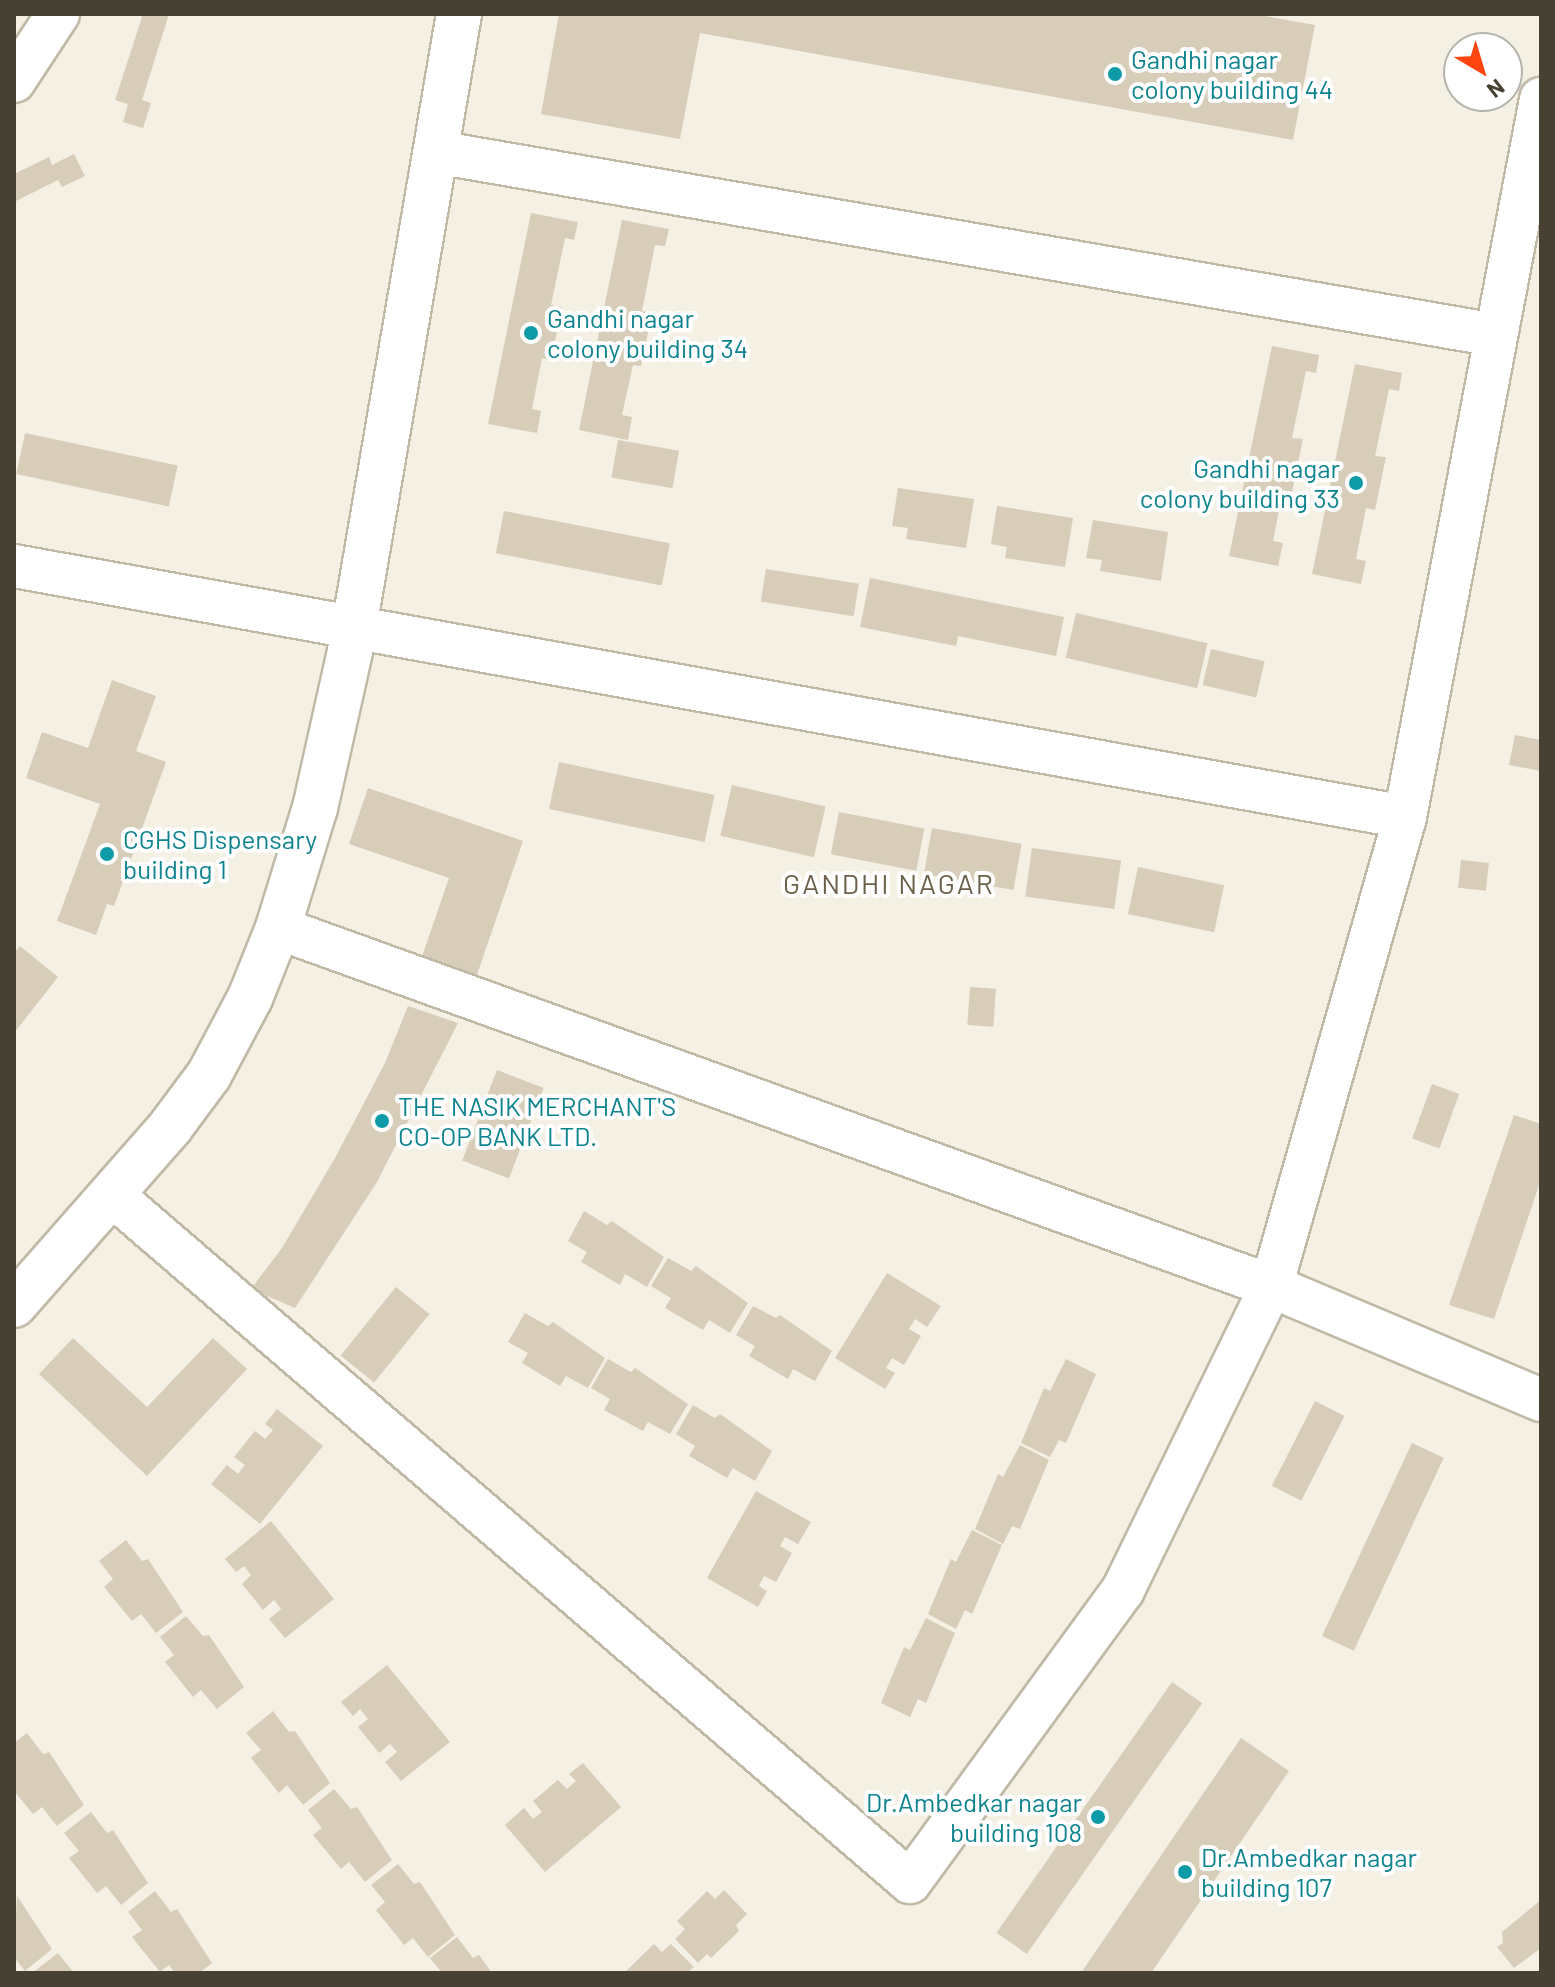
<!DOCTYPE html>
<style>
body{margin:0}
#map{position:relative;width:1555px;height:1987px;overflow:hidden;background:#f4f0e4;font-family:Barlow,sans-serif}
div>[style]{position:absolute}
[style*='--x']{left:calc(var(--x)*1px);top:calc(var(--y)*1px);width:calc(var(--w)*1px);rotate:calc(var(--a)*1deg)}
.building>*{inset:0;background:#d7cdb8;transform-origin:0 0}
.roads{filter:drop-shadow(2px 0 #c0b9a6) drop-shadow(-2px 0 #c0b9a6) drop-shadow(0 2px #c0b9a6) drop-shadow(0 -2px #c0b9a6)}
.minor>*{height:42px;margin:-21px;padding:0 21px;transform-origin:21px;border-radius:21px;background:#fff}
.tertiary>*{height:44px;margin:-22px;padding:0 22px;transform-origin:22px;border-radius:22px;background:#fff}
.dots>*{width:22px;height:22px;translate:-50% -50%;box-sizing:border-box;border:4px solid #fff;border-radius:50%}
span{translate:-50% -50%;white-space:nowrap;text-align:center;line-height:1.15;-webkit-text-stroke:8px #fff;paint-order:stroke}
.culture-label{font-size:26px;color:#0d838f}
.left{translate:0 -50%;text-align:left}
.right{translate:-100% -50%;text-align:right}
.neighbourhood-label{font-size:28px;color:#6b6049;letter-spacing:2px}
.frame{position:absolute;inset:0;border:16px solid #474133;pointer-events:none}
.north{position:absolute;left:1443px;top:32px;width:80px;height:80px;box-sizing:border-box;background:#fff;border:2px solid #b5b3ad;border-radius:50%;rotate:142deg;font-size:22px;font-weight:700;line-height:32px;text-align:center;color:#474133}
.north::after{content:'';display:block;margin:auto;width:28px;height:36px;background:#ff4410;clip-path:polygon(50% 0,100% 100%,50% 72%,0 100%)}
</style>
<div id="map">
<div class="building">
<i style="clip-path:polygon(143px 14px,169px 14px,142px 100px,151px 103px,143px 128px,123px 122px,128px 104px,115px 100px)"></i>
<i style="clip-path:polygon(559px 14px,1254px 14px,1315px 25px,1293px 140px,700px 33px,680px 139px,541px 114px)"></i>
<i style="clip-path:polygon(74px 154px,85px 176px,62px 187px,58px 180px,14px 202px,14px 174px,49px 157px,52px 165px)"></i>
<i style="clip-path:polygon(531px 213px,578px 222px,574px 240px,565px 238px,551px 305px,562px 307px,551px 360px,542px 358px,532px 409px,541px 411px,537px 433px,488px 424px)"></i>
<i style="clip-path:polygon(622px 220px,669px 229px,665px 246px,655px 245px,642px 311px,652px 313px,641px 366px,633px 365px,622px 415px,632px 417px,628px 440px,579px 430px)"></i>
<i style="clip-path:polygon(1272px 346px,1319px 355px,1316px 373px,1306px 371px,1292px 438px,1303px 439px,1292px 492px,1283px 490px,1273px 541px,1283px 543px,1278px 566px,1229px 556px)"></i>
<i style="clip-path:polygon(1355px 364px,1402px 373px,1399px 391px,1389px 389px,1375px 456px,1386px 457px,1375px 510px,1366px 508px,1356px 559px,1366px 561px,1361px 584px,1312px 574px)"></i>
<i style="left:25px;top:433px;width:156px;height:42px;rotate:12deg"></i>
<i style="left:618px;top:440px;width:62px;height:38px;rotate:10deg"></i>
<i style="clip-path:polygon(898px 488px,974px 499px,966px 548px,906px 539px,908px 528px,892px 526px)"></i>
<i style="clip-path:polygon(997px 506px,1073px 518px,1065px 567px,1005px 558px,1007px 547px,991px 544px)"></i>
<i style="left:504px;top:511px;width:169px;height:43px;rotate:11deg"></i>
<i style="clip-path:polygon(1093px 520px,1168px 532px,1161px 581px,1100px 571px,1102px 560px,1086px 558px)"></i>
<i style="left:766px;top:569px;width:94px;height:33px;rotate:9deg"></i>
<i style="clip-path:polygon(870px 578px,1064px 617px,1056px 656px,958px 636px,956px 646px,860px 627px)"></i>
<i style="left:1076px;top:613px;width:135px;height:46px;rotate:13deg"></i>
<i style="left:1211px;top:649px;width:55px;height:37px;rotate:13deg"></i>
<i style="clip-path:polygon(112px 680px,156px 696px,136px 751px,166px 762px,114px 906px,107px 904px,96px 935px,57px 921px,100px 804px,26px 778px,42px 732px,88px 748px)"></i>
<i style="clip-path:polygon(1515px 735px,1541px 740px,1541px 771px,1509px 765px)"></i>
<i style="left:559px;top:762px;width:159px;height:48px;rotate:12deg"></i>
<i style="left:732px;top:785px;width:96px;height:52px;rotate:13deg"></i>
<i style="clip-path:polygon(368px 788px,523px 841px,470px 995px,415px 977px,449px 878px,349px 844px)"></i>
<i style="left:839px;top:812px;width:87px;height:43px;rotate:11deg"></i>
<i style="left:932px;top:828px;width:91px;height:47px;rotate:10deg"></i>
<i style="left:1032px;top:848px;width:90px;height:49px;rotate:8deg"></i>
<i style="left:1461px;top:860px;width:28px;height:28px;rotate:6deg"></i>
<i style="left:1138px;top:867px;width:88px;height:48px;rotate:12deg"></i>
<i style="clip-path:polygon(20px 946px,58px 977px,14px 1033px,14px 953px)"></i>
<i style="left:970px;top:987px;width:26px;height:38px;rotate:4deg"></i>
<i style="clip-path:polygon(408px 1006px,458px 1023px,377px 1182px,295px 1308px,251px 1289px,282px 1248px,335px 1158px,385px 1063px)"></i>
<i style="left:497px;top:1070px;width:50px;height:97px;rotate:21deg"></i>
<i style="left:1432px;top:1084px;width:29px;height:58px;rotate:20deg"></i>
<i style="clip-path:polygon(1514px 1115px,1541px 1124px,1541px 1179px,1494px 1319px,1449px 1305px)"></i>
<i style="clip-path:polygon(584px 1211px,607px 1225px,612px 1221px,664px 1257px,647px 1287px,625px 1274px,620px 1285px,581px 1262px,587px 1252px,568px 1241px)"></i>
<i style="clip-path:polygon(668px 1258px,691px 1271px,696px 1266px,748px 1303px,730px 1333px,709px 1320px,703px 1330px,665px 1308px,671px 1298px,651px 1286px)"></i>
<i style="clip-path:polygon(887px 1273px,941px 1306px,927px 1327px,915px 1319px,909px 1329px,921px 1336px,904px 1365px,892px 1358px,886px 1368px,895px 1373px,885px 1389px,835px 1358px)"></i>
<i style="left:396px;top:1287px;width:43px;height:88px;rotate:39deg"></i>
<i style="clip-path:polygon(753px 1306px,776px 1318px,780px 1315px,832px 1351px,815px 1381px,793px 1369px,788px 1379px,749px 1356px,755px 1346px,736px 1335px)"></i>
<i style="clip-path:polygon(525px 1313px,548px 1326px,553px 1322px,605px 1358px,588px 1388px,566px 1376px,560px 1386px,522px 1363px,528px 1353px,508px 1342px)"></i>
<i style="clip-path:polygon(73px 1338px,147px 1407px,213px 1338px,247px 1369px,147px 1476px,39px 1374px)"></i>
<i style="clip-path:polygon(608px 1359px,631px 1372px,635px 1368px,688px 1404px,670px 1434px,648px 1422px,643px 1431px,604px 1410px,610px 1399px,591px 1388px)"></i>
<i style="clip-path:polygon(1066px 1359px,1096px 1374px,1066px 1443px,1059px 1440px,1050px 1457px,1021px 1443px,1044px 1388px,1050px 1391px)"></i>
<i style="left:1315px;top:1401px;width:33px;height:95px;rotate:27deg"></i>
<i style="clip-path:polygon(693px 1405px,715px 1418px,720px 1414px,772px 1451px,755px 1481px,733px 1468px,727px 1478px,689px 1456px,695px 1446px,676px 1434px)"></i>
<i style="clip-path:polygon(277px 1409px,323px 1446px,260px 1524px,211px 1484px,227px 1465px,238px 1474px,245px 1465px,234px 1457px,255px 1431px,265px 1439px,273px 1430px,265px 1424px)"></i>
<i style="left:1412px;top:1443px;width:35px;height:213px;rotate:25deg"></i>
<i style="clip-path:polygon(1020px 1445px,1049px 1460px,1020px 1529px,1012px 1526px,1003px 1544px,975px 1529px,998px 1474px,1003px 1477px)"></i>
<i style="clip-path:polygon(756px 1491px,811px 1522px,798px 1544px,785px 1537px,780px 1546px,792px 1553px,776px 1582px,764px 1576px,759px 1586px,767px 1591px,758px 1607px,707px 1578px)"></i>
<i style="clip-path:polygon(271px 1521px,334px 1599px,285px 1638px,269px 1619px,281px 1609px,274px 1600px,263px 1610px,242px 1584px,251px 1575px,244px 1566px,236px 1572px,225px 1559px)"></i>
<i style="clip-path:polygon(972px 1530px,1002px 1545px,972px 1614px,965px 1610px,956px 1629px,928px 1614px,951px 1559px,956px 1562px)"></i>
<i style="clip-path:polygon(126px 1540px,142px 1561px,148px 1559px,183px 1612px,156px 1633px,141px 1614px,132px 1621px,104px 1587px,113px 1579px,99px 1561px)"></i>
<i style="clip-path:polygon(186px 1616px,203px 1636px,209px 1635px,244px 1687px,217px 1709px,201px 1690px,193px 1697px,165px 1662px,174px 1655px,160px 1637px)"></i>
<i style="clip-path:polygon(926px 1618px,955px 1633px,926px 1703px,918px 1699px,910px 1717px,881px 1703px,904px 1647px,910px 1650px)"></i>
<i style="clip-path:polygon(387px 1665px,450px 1742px,401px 1781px,385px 1762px,397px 1752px,390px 1744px,379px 1753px,358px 1727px,368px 1719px,360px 1709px,353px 1716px,341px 1702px)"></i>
<i style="left:1172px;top:1682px;width:37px;height:306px;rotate:35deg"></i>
<i style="clip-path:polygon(273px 1711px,289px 1732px,295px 1731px,330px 1783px,303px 1805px,287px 1785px,279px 1793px,251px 1758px,261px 1750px,246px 1733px)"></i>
<i style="clip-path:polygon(27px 1733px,43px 1754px,49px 1752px,84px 1805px,57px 1826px,42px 1807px,33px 1814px,14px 1791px,14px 1743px)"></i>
<i style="clip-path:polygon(1241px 1738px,1289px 1771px,1151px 1973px,1081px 1973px)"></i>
<i style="clip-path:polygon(583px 1763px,621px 1807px,545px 1872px,505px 1825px,524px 1808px,533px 1819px,542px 1812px,533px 1801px,558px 1780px,567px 1789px,576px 1781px,569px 1774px)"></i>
<i style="clip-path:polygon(334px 1789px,351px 1809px,357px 1807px,392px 1860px,365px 1882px,349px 1862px,341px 1869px,313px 1835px,322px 1828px,308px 1810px)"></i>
<i style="clip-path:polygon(91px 1812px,107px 1833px,113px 1830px,148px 1883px,121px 1905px,106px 1886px,97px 1893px,69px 1858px,79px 1851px,64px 1833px)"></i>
<i style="clip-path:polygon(398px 1864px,414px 1884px,420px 1882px,455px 1935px,428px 1957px,413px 1938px,404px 1945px,376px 1910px,385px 1902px,371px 1885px)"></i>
<i style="clip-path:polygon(724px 1890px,747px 1914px,736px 1925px,739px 1931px,711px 1958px,707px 1954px,698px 1963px,675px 1939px,685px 1929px,677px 1921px,707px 1891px,715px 1899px)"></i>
<i style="clip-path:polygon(155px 1891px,171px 1912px,177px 1909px,212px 1963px,199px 1973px,175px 1973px,169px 1965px,160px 1972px,132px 1937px,142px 1930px,128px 1912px)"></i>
<i style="clip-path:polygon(17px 1896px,52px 1949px,25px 1971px,14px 1957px)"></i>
<i style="clip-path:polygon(1541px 1900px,1541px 1948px,1514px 1968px,1497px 1947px,1503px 1943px,1502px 1932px)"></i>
<i style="clip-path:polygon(457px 1937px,473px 1958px,479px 1955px,492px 1973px,442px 1973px,430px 1958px)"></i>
<i style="clip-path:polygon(654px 1944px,662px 1952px,671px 1944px,694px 1967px,687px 1973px,624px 1973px)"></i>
<i style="clip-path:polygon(58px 1953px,74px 1973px,32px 1973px)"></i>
</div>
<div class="roads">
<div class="minor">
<i style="--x:14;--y:81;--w:80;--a:-56.7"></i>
<i style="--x:436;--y:152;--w:1076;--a:9.8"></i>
<i style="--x:14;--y:566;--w:1413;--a:10.23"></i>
<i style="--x:1405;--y:817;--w:488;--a:105.9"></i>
<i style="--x:1271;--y:1286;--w:1056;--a:-160.17"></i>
<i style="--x:1405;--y:817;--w:731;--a:-79.27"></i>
<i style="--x:111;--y:1194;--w:1054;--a:40.73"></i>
<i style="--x:910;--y:1882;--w:361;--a:-53.9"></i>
<i style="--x:1123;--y:1590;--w:338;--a:-64"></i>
<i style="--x:1271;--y:1286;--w:293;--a:22.9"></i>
</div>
<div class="tertiary">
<i style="--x:14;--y:1305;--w:238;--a:-48.7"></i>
<i style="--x:171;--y:1126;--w:64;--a:-53.3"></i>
<i style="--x:209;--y:1075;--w:87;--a:-62"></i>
<i style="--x:250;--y:998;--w:75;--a:-68.2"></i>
<i style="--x:278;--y:928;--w:126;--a:-72.9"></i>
<i style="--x:315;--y:808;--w:161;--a:-77.4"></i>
<i style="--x:350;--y:651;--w:646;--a:-80.29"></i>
</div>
</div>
<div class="dots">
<i style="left:1115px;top:74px;background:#0f9aa8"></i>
<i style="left:531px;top:333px;background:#0f9aa8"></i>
<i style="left:1356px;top:483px;background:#0f9aa8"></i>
<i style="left:107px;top:854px;background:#0f9aa8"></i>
<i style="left:382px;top:1121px;background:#0f9aa8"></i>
<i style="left:1098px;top:1817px;background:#0f9aa8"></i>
<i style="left:1185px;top:1872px;background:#0f9aa8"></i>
</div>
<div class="culture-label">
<span class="left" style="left:1131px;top:74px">Gandhi nagar<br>colony building 44</span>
<span class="left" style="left:547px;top:333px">Gandhi nagar<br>colony building 34</span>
<span class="right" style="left:1340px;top:483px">Gandhi nagar<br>colony building 33</span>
<span class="left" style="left:123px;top:854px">CGHS Dispensary<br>building 1</span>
<span class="left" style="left:398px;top:1121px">THE NASIK MERCHANT'S<br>CO-OP BANK LTD.</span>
<span class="right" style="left:1082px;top:1817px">Dr.Ambedkar nagar<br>building 108</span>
<span class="left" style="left:1201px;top:1872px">Dr.Ambedkar nagar<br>building 107</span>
</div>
<div class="neighbourhood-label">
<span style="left:889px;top:883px">GANDHI NAGAR</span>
</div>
<div class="frame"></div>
<div class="north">N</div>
</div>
